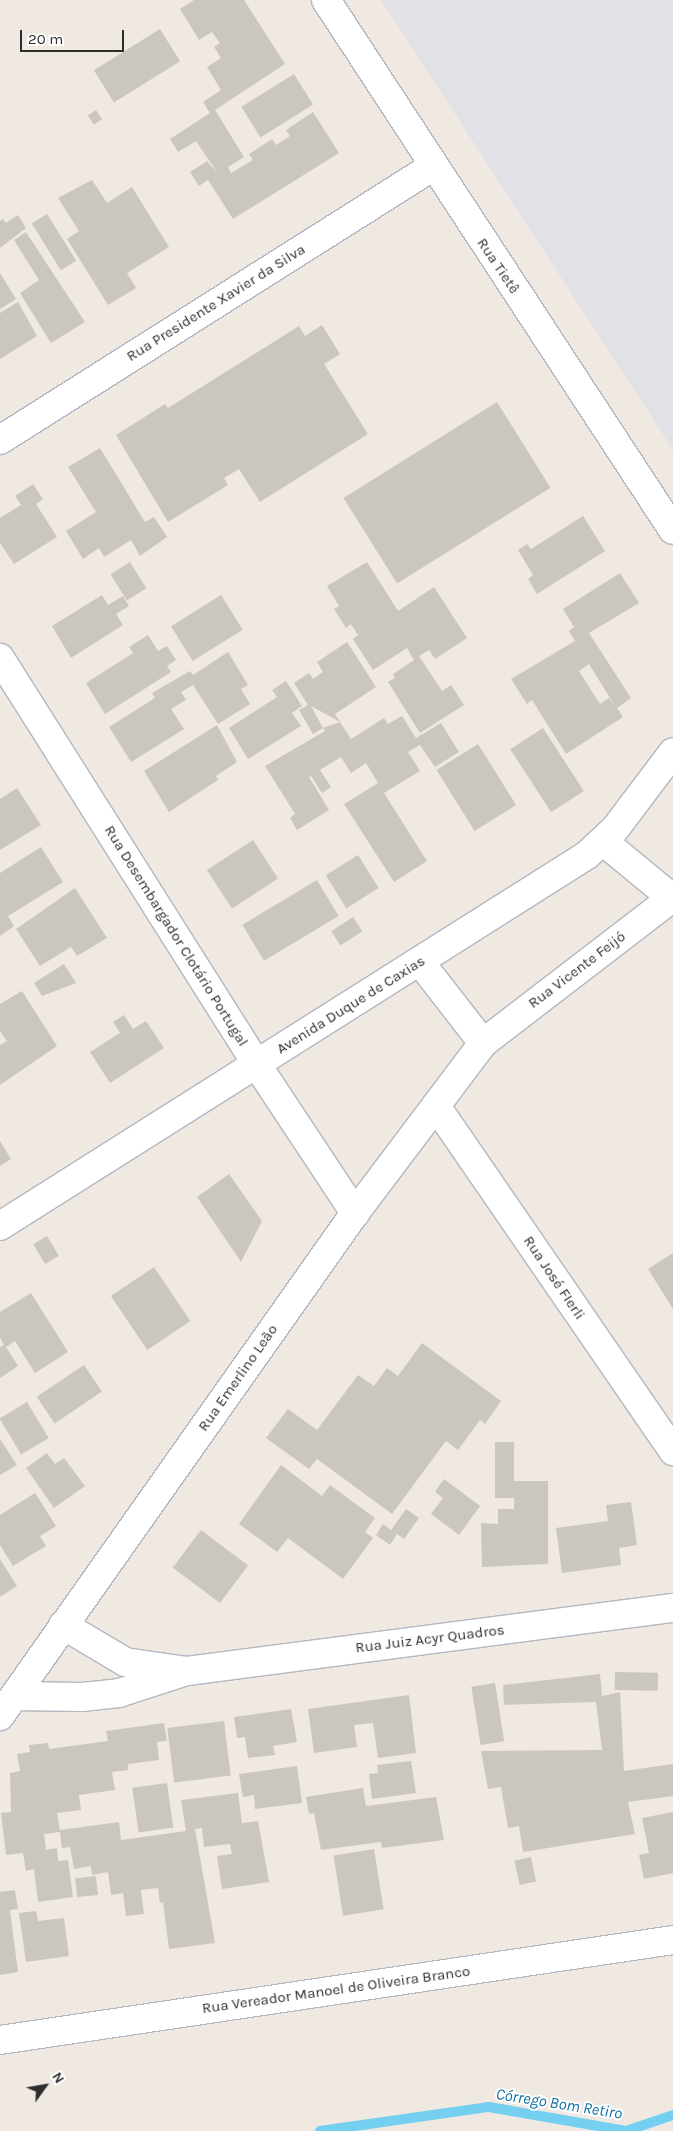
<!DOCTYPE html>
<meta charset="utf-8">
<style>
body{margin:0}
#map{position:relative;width:673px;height:2131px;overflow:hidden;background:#efe9e1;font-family:Karla,sans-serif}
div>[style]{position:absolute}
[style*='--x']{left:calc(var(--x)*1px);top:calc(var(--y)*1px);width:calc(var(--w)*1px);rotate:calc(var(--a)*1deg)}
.industrial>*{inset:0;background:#e3e1e8}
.stream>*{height:10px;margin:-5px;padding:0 5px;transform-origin:5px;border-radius:5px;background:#75cff0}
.building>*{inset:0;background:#cbc7bf;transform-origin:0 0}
.roads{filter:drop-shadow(1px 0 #b4b7c1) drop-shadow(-1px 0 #b4b7c1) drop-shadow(0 1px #b4b7c1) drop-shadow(0 -1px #b4b7c1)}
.street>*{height:28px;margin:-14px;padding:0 14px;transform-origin:14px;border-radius:14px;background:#fff}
.secondary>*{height:28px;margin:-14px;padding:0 14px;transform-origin:14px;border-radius:14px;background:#fff}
span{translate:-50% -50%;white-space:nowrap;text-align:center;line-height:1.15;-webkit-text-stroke:4px #fff;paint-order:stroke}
.street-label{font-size:15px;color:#2e2e2e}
.water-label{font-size:16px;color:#0d6fa3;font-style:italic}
.north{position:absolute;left:20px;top:2061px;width:50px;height:50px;-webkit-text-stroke:4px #fff;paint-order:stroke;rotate:58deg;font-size:14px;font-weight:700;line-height:20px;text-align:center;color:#2e2e2e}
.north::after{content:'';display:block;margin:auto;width:18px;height:22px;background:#2e2e2e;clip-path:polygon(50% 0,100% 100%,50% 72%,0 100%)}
.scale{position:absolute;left:20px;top:30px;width:104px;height:22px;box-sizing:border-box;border:2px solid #2e2e2e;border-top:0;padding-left:6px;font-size:15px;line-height:18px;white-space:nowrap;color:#2e2e2e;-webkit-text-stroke:4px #fff;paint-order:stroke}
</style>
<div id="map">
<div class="industrial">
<i style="clip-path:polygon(381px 0,673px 0,673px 450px)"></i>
</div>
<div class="stream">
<i style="--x:320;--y:2131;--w:171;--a:-8.1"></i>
<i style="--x:489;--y:2107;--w:139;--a:9.9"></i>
<i style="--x:626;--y:2131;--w:50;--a:-18.8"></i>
</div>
<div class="building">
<i style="clip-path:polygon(194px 0,244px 0,285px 64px,215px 110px,244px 157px,228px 167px,231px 173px,253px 160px,249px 154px,272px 139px,276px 145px,290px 136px,286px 130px,313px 112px,339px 153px,233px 219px,208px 180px,199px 186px,190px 172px,207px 161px,218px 174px,196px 141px,178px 152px,170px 139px,210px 113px,203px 102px,221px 90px,207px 67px,221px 58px,214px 47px,220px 43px,212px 32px,199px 40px,180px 9px)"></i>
<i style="left:160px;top:29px;width:38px;height:78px;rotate:58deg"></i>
<i style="left:294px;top:74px;width:36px;height:62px;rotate:58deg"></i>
<i style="left:96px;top:110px;width:11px;height:10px;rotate:56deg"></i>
<i style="clip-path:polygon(92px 180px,107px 203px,132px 187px,169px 247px,127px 273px,136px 288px,108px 305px,67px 239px,79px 231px,58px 198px)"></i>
<i style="left:47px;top:214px;width:55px;height:18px;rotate:58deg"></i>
<i style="clip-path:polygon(18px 215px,26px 228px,0 248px,0 221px,3px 219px,6px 223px)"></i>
<i style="clip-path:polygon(26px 232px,85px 322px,51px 343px,20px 293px,39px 280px,14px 240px)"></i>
<i style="clip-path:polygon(0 273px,16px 299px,0 309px)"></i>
<i style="clip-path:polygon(18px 302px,37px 336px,0 359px,0 313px)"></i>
<i style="clip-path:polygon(322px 325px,340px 354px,324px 364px,368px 434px,260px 502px,239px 469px,224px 478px,228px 485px,168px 522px,116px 435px,165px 404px,168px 408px,299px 326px,305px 336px)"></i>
<i style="left:497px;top:402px;width:101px;height:181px;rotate:58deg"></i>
<i style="clip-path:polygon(100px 448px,145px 522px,154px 517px,167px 537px,140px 556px,131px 540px,104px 557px,99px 548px,83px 559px,66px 531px,96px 512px,68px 467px)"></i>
<i style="clip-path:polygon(33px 484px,43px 499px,36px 504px,57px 537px,14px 564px,0 543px,0 518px,21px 505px,15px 496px)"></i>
<i style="clip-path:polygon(583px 516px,605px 551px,537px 594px,528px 579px,533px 575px,518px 550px,527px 544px,531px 549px)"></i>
<i style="left:130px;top:562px;width:31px;height:23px;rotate:58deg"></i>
<i style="clip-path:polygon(367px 562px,398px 611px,434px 587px,467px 638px,435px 659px,429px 650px,419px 656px,442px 691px,451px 685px,464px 705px,420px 733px,388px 682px,395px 678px,393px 674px,414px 660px,407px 648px,373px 670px,353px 639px,358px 635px,351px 624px,346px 628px,334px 609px,339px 606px,327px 586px)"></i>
<i style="clip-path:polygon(evenodd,620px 573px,639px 603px,589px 633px,631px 698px,617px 708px,623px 717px,566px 754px,532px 700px,527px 704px,511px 679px,575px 641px,569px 631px,574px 627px,563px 609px,620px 573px,589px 664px,615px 706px,609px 698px,600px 704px,579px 671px,589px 664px)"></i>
<i style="clip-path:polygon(102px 595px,108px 605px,123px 596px,129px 606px,116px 614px,123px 625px,71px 658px,52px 626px)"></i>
<i style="left:221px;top:595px;width:41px;height:59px;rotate:58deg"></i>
<i style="clip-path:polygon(148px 635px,158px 651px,167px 646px,176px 660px,167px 666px,171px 672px,105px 714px,86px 683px,133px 653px,129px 647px)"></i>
<i style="clip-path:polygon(347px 642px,376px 687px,335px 714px,340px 722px,311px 706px,323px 728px,340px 722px,351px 739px,384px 718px,388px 724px,402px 716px,416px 738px,441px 723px,459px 752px,435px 767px,420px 745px,408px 752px,420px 771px,384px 793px,427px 861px,394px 882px,344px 804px,378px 783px,366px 763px,351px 773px,341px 757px,320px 770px,331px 787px,322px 793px,311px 776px,309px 777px,329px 810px,297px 830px,290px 818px,295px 814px,265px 766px,325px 731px,323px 728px,313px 734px,299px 710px,308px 705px,294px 683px,309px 673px,313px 679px,323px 672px,317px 662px)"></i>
<i style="clip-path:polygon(228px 652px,248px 685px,241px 689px,250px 704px,218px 724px,193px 685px,181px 692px,186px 700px,171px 709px,184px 729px,131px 762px,109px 727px,155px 698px,152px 693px,190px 671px,193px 675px)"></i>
<i style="clip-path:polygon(286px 681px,302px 706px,292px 713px,301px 726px,248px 759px,229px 728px,277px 697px,272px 690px)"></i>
<i style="clip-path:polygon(217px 725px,237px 762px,216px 776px,218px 780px,169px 812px,144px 771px)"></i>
<i style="left:543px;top:728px;width:75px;height:39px;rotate:57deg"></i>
<i style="left:478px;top:744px;width:72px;height:49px;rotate:58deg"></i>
<i style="clip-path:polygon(17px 788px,41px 825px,0 850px,0 799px)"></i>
<i style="left:253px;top:840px;width:46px;height:55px;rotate:57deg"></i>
<i style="clip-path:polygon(41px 847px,63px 882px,8px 916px,14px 926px,0 936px,0 873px)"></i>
<i style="left:358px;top:855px;width:39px;height:38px;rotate:58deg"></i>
<i style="left:317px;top:880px;width:42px;height:87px;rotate:59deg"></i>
<i style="clip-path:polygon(75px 888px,107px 938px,77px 956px,71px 947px,40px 966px,16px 929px)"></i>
<i style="left:353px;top:917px;width:17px;height:26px;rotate:57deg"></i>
<i style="clip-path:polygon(64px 964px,76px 983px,42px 996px,34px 983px)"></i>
<i style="clip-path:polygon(22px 991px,57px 1046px,0 1085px,0 1045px,7px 1041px,0 1031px,0 1004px)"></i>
<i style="clip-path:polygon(124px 1015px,133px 1029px,146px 1021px,164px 1048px,110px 1083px,90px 1052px,120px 1033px,113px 1022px)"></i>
<i style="clip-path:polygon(0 1141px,11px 1159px,0 1166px)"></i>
<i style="clip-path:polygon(229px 1174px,262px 1221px,241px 1262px,197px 1197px)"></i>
<i style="left:47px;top:1236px;width:23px;height:16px;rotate:59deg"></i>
<i style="clip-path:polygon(673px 1253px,673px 1309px,648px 1269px)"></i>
<i style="left:154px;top:1267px;width:65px;height:52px;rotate:56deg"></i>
<i style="clip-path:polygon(31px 1293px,68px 1352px,35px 1373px,15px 1341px,6px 1347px,18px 1366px,0 1378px,0 1347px,4px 1345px,0 1338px,0 1312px)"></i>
<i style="clip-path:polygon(422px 1343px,501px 1401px,485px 1424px,480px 1420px,458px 1450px,446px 1441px,392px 1514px,317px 1459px,309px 1469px,266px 1438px,288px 1409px,317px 1430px,358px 1375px,374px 1386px,387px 1368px,398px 1376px)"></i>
<i style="left:84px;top:1365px;width:32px;height:57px;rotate:56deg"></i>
<i style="left:27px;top:1402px;width:42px;height:32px;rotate:59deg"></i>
<i style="clip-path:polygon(0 1439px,17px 1465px,0 1475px)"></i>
<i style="clip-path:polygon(495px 1442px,514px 1442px,514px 1481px,548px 1481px,548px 1564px,482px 1567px,481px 1523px,498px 1524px,498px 1509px,514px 1509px,514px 1498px,495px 1498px)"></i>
<i style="clip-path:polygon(47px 1453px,55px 1464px,64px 1458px,85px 1486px,54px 1508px,26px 1468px)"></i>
<i style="clip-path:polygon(281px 1465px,322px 1496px,330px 1485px,375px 1518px,365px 1532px,373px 1538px,343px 1579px,288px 1538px,277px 1552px,239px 1524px)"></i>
<i style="clip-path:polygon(444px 1479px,480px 1506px,459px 1535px,431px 1514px,443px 1498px,435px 1492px)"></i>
<i style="clip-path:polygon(35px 1493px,56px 1526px,40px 1536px,46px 1546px,13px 1566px,0 1545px,0 1515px)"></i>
<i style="clip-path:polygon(631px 1502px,637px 1545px,619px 1548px,621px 1565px,562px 1573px,556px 1528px,608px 1521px,606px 1505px)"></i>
<i style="clip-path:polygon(406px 1509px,419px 1518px,404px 1539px,397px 1534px,390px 1545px,376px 1535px,383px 1524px,391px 1530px)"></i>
<i style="left:201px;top:1530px;width:59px;height:47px;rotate:37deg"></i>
<i style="clip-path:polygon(0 1559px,17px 1586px,0 1597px)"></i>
<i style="left:615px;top:1672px;width:43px;height:18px;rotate:1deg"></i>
<i style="clip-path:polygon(600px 1674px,602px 1696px,620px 1692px,624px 1771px,673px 1764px,673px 1796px,628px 1802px,635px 1834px,523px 1852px,519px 1826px,508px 1828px,501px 1787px,488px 1789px,481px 1751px,602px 1750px,596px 1702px,504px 1705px,503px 1685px)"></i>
<i style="left:495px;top:1683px;width:59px;height:24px;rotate:81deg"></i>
<i style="clip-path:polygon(409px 1695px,416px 1753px,378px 1758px,373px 1723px,354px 1725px,357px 1747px,314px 1753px,308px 1709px)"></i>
<i style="clip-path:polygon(291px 1709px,297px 1742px,273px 1746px,275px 1755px,248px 1758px,245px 1737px,237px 1738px,234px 1717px)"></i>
<i style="left:224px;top:1721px;width:55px;height:57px;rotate:83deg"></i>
<i style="clip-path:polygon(164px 1723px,167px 1741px,157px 1742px,159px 1760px,128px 1764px,128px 1770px,112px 1772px,115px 1790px,79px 1795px,81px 1810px,57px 1813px,60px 1830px,119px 1822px,121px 1840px,186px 1831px,181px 1800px,238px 1793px,242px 1823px,258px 1821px,269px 1882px,222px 1889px,217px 1856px,232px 1854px,230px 1844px,204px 1847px,202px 1828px,195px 1829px,215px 1943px,169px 1949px,163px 1902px,160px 1903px,158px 1888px,141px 1890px,144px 1914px,126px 1916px,123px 1893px,111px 1895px,108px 1872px,92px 1875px,91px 1866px,74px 1869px,70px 1847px,62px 1848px,60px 1832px,44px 1834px,46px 1850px,57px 1848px,58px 1861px,68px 1860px,73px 1897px,38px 1902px,34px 1869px,26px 1871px,23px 1853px,6px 1855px,1px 1813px,11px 1812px,10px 1773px,20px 1771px,17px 1754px,30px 1752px,29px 1745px,48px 1743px,49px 1749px,108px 1741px,106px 1731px)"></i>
<i style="clip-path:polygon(411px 1761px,416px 1793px,372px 1799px,369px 1774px,378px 1773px,377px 1765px)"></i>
<i style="clip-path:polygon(297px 1766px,302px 1803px,255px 1809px,254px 1795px,243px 1797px,239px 1774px)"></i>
<i style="left:167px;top:1783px;width:45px;height:35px;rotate:82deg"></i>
<i style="clip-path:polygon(363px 1788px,366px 1806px,436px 1797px,444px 1840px,382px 1848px,381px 1842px,321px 1850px,314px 1813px,309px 1814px,306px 1797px)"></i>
<i style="clip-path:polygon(673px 1812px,673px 1873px,644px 1879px,639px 1855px,649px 1853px,642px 1818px)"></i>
<i style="left:374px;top:1849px;width:61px;height:41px;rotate:81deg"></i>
<i style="left:531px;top:1857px;width:25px;height:17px;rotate:78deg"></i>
<i style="left:96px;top:1876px;width:19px;height:21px;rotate:84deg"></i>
<i style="clip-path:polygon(15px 1890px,18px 1909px,10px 1910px,18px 1972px,0 1975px,0 1892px)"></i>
<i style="clip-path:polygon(36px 1911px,38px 1921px,64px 1918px,69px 1956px,26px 1962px,19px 1913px)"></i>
</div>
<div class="roads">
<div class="street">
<i style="--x:0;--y:440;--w:511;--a:-32.29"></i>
<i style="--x:0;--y:658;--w:481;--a:57.7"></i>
<i style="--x:257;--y:1065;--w:178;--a:56.5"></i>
<i style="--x:436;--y:1106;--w:419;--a:55.5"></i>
<i style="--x:63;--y:1625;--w:72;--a:30.8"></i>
<i style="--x:125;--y:1662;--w:63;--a:8.3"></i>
<i style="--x:187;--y:1671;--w:490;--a:-7.4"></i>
<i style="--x:14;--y:1696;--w:68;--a:0.8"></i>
<i style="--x:82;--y:1697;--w:37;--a:-6"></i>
<i style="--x:119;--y:1693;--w:65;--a:-17.9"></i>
<i style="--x:0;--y:2040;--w:680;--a:-8.45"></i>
</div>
<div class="secondary">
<i style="--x:326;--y:0;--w:633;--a:56.79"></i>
<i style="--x:604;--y:842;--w:88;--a:39.5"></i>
<i style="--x:420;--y:962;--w:103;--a:52.1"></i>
<i style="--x:0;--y:1226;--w:694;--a:-32.29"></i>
<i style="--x:587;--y:855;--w:38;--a:-43"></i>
<i style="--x:615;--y:829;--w:96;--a:-53"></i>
<i style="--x:0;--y:1716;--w:616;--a:-54.79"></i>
<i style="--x:355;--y:1213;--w:213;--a:-53"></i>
<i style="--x:483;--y:1043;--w:240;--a:-37.5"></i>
</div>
</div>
<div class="street-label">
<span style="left:498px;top:266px;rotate:56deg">Rua Tietê</span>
<span style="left:216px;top:303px;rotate:-32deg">Rua Presidente Xavier da Silva</span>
<span style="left:176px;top:936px;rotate:58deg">Rua Desembargador Clotário Portugal</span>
<span style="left:577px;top:970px;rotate:-37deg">Rua Vicente Feijó</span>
<span style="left:351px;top:1005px;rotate:-32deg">Avenida Duque de Caxias</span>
<span style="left:554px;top:1278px;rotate:56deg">Rua José FIerli</span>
<span style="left:238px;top:1378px;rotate:-55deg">Rua Emerlino Leão</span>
<span style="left:430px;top:1639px;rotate:-7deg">Rua Juiz Acyr Quadros</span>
<span style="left:336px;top:1990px;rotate:-8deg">Rua Vereador Manoel de Oliveira Branco</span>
</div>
<div class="water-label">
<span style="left:559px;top:2104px;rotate:9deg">Córrego Bom Retiro</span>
</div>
<div class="north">N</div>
<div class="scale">20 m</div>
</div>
